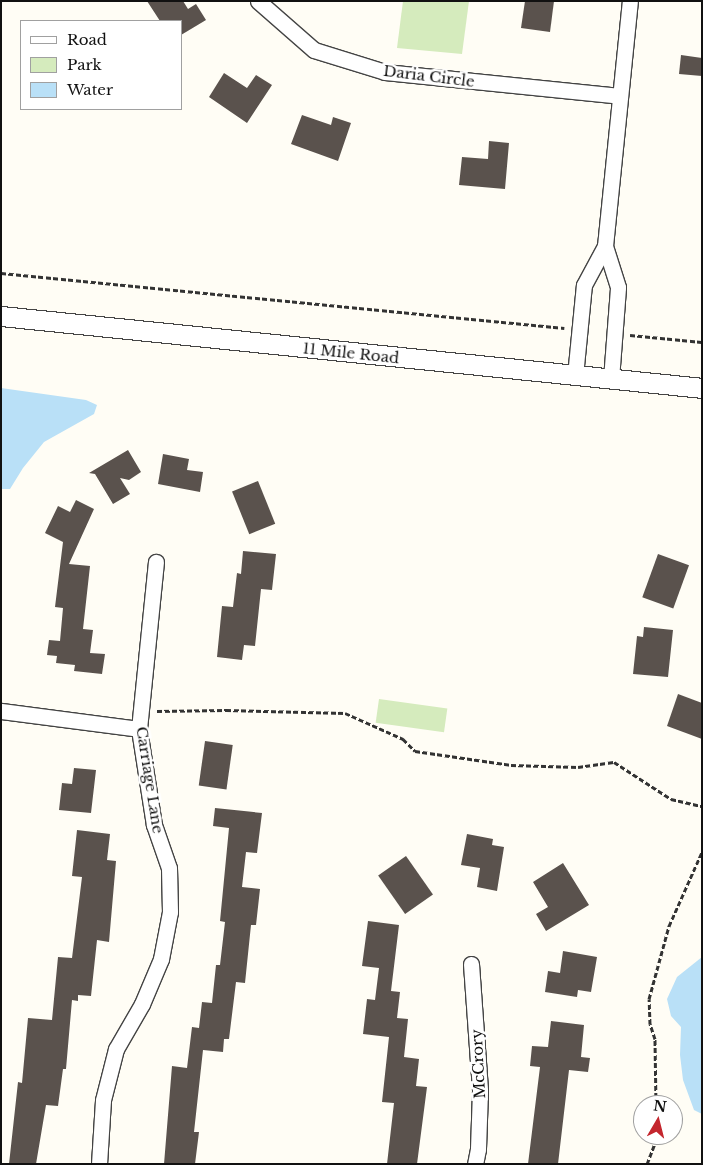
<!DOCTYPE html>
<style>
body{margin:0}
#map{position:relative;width:703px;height:1165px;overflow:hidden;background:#fffdf5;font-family:"Libre Baskerville",serif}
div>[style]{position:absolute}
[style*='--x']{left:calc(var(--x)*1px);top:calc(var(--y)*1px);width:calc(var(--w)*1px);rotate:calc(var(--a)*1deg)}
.green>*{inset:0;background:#d5ebbd;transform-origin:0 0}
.water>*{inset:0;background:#b9e0f7}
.building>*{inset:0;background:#5a524d;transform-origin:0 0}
.path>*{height:3px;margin-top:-1.5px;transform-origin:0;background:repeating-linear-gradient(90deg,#333 0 5px,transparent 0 7.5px)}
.roads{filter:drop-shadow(1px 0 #444) drop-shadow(-1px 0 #444) drop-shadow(0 1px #444) drop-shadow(0 -1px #444)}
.minor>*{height:15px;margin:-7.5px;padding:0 7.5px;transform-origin:7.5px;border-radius:7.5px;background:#fff}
.tertiary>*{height:19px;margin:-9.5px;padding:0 9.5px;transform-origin:9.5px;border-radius:9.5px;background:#fff}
span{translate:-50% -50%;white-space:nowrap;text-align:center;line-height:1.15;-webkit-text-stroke:5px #fff;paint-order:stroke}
.street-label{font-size:15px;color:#111}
.frame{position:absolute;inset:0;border:2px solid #111;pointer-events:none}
.legend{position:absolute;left:20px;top:20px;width:162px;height:90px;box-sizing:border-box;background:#fff;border:1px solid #a0a0a0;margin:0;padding:6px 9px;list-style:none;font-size:15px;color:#111}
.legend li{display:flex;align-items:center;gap:10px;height:25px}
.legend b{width:25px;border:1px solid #a0a0a0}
.north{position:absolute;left:633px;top:1095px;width:50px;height:50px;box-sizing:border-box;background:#fff;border:1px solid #a0a0a0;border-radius:50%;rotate:8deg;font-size:14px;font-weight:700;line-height:20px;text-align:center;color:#111}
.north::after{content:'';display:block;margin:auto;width:18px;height:22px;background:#c4262e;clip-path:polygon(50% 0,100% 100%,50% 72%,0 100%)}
</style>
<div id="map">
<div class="green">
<i style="clip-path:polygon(403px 1px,469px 1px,462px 54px,397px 48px)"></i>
<i style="left:379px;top:699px;width:69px;height:24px;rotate:8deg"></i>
</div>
<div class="water">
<i style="clip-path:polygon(1px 388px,86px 400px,97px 405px,94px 414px,44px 442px,23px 468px,10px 489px,1px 489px)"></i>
<i style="clip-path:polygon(702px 957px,702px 1114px,694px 1110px,683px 1080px,680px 1055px,681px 1027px,671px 1016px,667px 999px,677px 977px)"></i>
</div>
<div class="building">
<i style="clip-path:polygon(147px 1px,183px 1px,188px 9px,196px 4px,206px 20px,181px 35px,181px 21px,160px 21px)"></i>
<i style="clip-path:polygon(525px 1px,554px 1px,550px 32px,521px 28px)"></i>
<i style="clip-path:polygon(681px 55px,702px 58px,702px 76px,679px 74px)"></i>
<i style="clip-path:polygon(224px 73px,247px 88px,256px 75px,272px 85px,247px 123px,209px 97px)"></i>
<i style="clip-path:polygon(302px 115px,331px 125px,333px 117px,351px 123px,338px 161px,291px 144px)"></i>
<i style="clip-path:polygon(489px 141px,509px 143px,505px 189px,459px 185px,462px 157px,488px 159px)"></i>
<i style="clip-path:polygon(128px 450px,141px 472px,129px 480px,120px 478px,130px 494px,113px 504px,95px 474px,89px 473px)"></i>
<i style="clip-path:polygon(163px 454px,189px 459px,187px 470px,203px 472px,200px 492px,158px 484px)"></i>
<i style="left:258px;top:481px;width:46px;height:28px;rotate:68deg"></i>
<i style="clip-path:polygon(76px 500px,94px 509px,69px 564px,90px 566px,83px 629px,93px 630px,90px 653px,105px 654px,102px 674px,74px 671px,75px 665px,56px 663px,57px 656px,47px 655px,49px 640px,60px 641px,63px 608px,55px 607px,63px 542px,45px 533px,58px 506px,70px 512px)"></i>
<i style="clip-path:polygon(243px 551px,276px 554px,272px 590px,261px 589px,255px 646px,244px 645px,242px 660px,217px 657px,222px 606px,233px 607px,237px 573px,241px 574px)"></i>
<i style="left:658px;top:554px;width:33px;height:46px;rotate:20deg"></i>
<i style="clip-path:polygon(644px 627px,673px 630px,668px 677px,633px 674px,637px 636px,643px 637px)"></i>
<i style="clip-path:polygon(678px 694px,702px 703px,702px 739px,667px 726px)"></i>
<i style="left:205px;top:741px;width:28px;height:45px;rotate:8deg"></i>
<i style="clip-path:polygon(74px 768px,96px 770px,91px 813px,59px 810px,62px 783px,72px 784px)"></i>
<i style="clip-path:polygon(215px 808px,262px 813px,257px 853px,246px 852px,242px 887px,260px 889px,256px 925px,251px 925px,245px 983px,236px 982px,229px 1039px,224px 1039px,223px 1052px,203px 1050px,194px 1132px,199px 1132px,195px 1164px,164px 1164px,172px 1066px,187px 1068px,192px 1027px,199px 1028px,202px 1002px,212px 1003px,216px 965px,220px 965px,225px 922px,220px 921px,229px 828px,213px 826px)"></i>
<i style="clip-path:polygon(77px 830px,110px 834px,107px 860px,116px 861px,109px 942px,97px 940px,91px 996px,78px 995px,78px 1001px,72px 1000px,66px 1069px,63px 1069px,58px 1106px,46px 1105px,36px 1164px,9px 1164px,18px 1082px,22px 1083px,28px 1018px,52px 1020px,58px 957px,72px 958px,82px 877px,72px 876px)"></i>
<i style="clip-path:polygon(467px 834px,493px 839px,492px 845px,504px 847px,497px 891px,477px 887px,480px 868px,461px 865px)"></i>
<i style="left:406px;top:856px;width:47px;height:34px;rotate:55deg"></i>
<i style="clip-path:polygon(563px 863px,589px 905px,546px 931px,536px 914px,548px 907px,533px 882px)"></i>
<i style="clip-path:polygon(368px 921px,399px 925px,391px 991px,400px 992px,397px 1018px,408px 1019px,404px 1057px,419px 1059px,416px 1086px,427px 1087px,417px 1164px,387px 1164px,394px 1103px,382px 1102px,389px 1037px,363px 1034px,367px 999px,375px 1000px,379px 968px,362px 966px)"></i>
<i style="clip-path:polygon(563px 951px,597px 957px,591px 992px,578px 990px,577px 997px,545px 992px,548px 971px,560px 973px)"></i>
<i style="clip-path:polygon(551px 1021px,584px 1025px,581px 1057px,590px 1058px,588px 1072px,569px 1070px,558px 1164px,528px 1164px,540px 1067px,530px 1066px,532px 1046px,548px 1047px)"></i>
</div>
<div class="path">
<i style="--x:1;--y:273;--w:566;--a:5.58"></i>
<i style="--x:630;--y:335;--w:72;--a:5.6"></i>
<i style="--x:157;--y:711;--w:69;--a:-0.8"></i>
<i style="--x:226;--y:710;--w:119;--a:1.4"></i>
<i style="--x:345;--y:713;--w:64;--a:24.1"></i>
<i style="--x:403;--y:739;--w:17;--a:45"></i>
<i style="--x:415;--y:751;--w:97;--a:8.3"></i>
<i style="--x:511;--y:765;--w:67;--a:1.7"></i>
<i style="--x:578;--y:767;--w:36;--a:-8"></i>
<i style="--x:614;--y:762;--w:68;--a:33"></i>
<i style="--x:671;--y:799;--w:32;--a:13"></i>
<i style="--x:656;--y:1105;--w:66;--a:-90.9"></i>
<i style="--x:655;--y:1039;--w:16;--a:-108"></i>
<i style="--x:650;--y:1024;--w:25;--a:-92"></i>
<i style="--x:649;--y:999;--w:76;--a:-74.7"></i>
<i style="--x:669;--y:926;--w:81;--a:-66"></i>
<i style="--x:647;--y:1164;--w:25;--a:-69"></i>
<i style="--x:656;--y:1141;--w:6;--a:-90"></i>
</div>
<div class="roads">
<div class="minor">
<i style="--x:258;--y:1;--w:74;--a:41.2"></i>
<i style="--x:314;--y:50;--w:74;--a:17.2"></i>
<i style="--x:385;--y:72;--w:236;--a:5.8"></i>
<i style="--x:575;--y:376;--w:91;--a:-84.4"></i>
<i style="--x:584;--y:285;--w:44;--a:-61.7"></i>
<i style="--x:611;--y:379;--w:92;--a:-85.6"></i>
<i style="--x:618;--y:287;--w:43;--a:-107.6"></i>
<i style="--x:605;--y:246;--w:246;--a:-84.2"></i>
<i style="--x:1;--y:711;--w:139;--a:7.4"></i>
<i style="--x:471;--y:964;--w:127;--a:85.9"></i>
<i style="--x:480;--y:1091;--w:58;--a:92"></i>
<i style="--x:478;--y:1149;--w:15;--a:101"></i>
<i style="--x:99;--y:1164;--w:64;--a:-86.4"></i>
<i style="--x:103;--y:1100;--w:53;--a:-75.7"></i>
<i style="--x:116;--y:1049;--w:52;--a:-60"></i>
<i style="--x:142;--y:1004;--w:49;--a:-67.1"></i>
<i style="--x:161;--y:959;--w:48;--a:-79.2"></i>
<i style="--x:170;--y:912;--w:44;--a:-91.3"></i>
<i style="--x:169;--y:868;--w:46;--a:-109.2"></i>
<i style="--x:154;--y:825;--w:97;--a:-98.9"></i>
<i style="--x:139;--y:729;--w:168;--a:-84.2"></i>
</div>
<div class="tertiary">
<i style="--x:1;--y:316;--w:705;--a:5.86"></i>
</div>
</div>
<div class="street-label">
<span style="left:429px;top:76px;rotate:7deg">Daria Circle</span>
<span style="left:351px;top:353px;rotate:6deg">11 Mile Road</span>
<span style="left:150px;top:780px;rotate:81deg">Carriage Lane</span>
<span style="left:478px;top:1064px;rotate:-93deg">McCrory</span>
</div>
<div class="frame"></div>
<ul class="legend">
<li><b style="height:6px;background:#fff"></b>Road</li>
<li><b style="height:14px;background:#d5ebbd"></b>Park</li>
<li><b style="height:14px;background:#b9e0f7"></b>Water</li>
</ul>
<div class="north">N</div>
</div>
